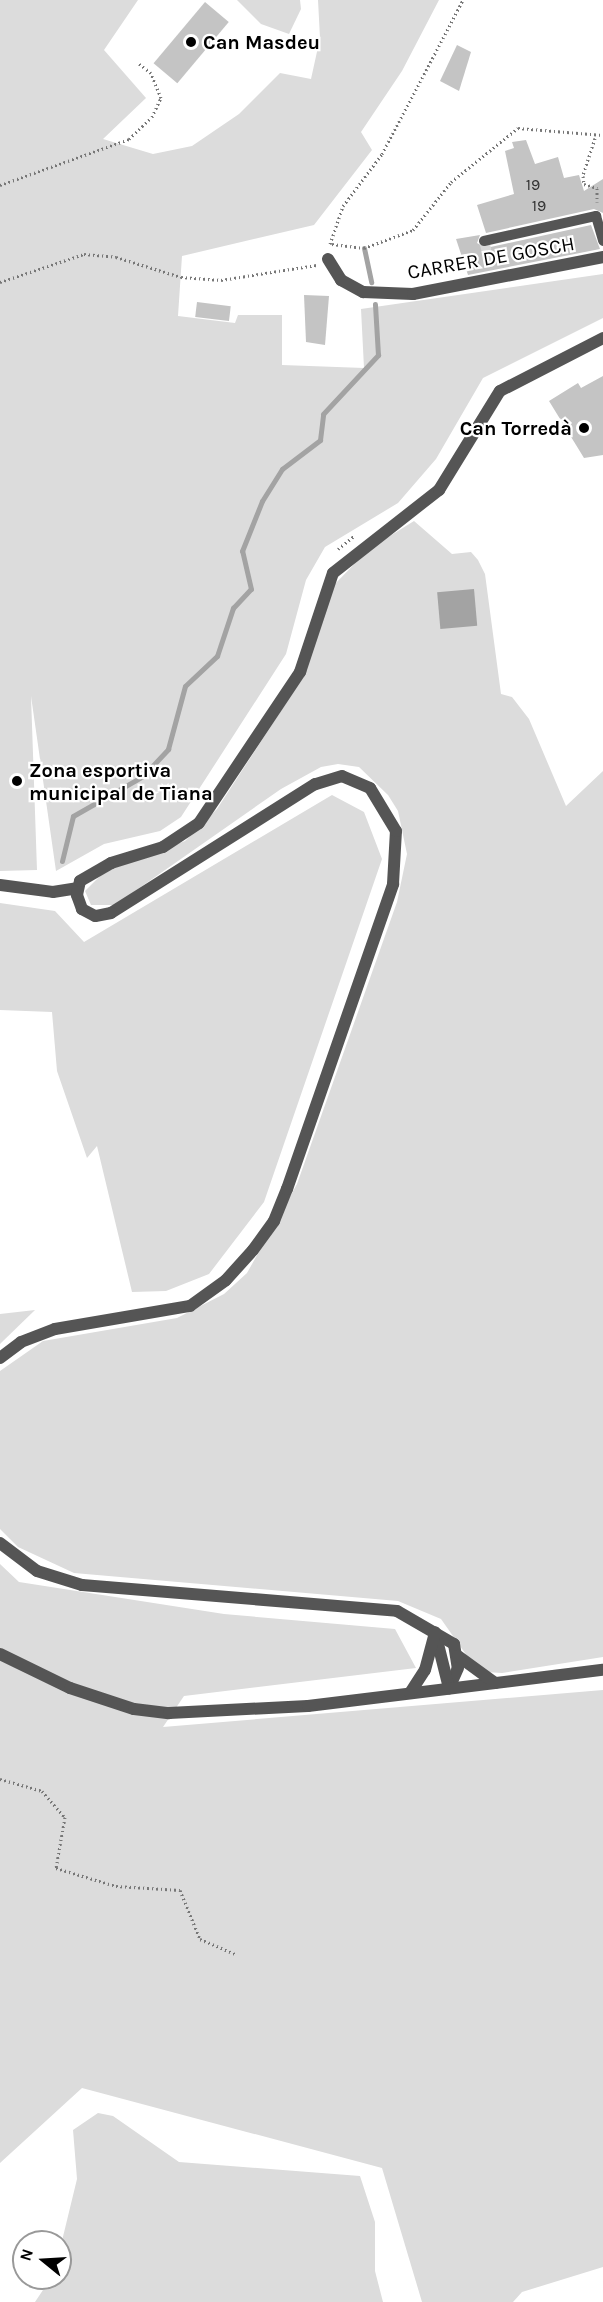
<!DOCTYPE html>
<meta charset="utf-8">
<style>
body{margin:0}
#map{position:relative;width:603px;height:2302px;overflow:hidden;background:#fff;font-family:Karla,sans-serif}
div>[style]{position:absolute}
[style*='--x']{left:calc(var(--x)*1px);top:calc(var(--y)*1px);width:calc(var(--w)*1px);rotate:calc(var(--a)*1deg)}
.green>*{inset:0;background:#dcdcdc}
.water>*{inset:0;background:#a3a3a3;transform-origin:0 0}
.stream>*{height:5px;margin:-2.5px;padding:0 2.5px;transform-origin:2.5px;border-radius:2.5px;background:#a3a3a3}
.building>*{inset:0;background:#c4c4c4;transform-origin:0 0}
.pedestrian-tunnel>*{height:10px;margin-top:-5px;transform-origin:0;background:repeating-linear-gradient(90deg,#d9d9d9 0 10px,transparent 0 15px)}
.path>*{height:3px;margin-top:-1.5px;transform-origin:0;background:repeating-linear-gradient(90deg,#777 0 1.5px,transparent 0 4.5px)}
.pedestrian>*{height:10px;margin:-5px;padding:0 5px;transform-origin:5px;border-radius:5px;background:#555}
.minor>*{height:12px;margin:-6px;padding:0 6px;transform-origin:6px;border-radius:6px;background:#555}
.tertiary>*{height:12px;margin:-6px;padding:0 6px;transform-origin:6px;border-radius:6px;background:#555}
.dots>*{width:16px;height:16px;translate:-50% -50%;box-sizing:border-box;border:3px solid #fff;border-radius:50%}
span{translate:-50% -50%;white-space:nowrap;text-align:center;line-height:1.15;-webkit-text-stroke:4.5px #fff;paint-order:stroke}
.number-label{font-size:16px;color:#313131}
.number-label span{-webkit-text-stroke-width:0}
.poi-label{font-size:20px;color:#000;font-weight:700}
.left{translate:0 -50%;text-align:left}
.right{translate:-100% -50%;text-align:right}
.street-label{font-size:20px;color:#000}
.north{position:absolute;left:12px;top:2230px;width:60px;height:60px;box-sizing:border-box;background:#fff;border:2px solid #999;border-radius:50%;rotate:288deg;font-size:16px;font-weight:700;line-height:24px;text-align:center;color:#000}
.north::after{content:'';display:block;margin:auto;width:21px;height:27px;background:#000;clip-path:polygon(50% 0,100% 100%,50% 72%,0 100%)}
</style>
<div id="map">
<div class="green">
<i style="clip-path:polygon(0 0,138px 0,104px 50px,146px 98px,103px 139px,153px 154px,192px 146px,239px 114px,280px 73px,311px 79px,320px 38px,318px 0,439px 0,402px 71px,361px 132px,372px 150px,314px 225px,182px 256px,178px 316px,235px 323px,238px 315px,282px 315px,282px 365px,364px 368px,361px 309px,603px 274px,603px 318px,483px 378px,436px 459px,398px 503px,325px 547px,306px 580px,286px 654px,181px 817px,160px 831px,104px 844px,56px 871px,31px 696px,37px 870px,0 871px)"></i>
<i style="clip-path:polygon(237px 0,300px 0,301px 9px,289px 34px,261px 24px)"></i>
<i style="clip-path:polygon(414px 521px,452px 554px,471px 552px,478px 560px,485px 574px,501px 694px,512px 697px,529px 719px,566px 806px,603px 771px,603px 1657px,502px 1673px,486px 1672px,472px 1663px,441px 1619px,398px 1601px,74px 1573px,18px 1547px,0 1529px,0 1371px,43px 1341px,177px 1318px,224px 1294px,247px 1273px,297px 1184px,397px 902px,407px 854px,398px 811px,388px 795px,359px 767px,338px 764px,321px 767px,281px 789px,115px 905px,91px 905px,85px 891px,105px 871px,185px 841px,217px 809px,303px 677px,333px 586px,369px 549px)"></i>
<i style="clip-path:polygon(332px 795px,364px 812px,382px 859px,264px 1202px,209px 1274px,166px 1291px,132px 1292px,97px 1146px,87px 1158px,57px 1071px,52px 1012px,0 1010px,0 903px,55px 911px,84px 942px)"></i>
<i style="clip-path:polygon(35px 1310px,0 1344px,0 1314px)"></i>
<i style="clip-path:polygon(0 1564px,19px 1582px,224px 1614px,395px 1629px,416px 1668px,184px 1696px,163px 1727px,603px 1690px,603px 2267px,522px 2292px,513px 2302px,422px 2302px,382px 2168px,82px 2088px,0 2163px)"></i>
<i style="clip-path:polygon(98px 2113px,113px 2116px,179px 2162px,360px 2176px,375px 2222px,375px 2271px,383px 2302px,35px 2302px,51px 2278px,60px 2278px,60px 2249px,77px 2179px,73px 2130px)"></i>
</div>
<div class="water">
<i style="left:474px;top:589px;width:37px;height:37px;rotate:85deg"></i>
</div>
<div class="stream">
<i style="--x:364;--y:248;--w:35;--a:78"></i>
<i style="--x:62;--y:861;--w:46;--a:-76.3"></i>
<i style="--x:73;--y:816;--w:81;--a:-29.7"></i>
<i style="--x:143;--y:776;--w:37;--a:-47"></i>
<i style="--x:168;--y:749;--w:65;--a:-74.9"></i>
<i style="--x:185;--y:686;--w:44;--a:-43.2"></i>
<i style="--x:217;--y:656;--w:51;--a:-71.6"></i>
<i style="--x:233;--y:608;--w:26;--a:-47"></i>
<i style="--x:251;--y:589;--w:39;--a:-103"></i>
<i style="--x:242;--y:551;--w:54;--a:-68.2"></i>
<i style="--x:262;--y:501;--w:38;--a:-58"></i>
<i style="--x:282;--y:469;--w:48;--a:-37.3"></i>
<i style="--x:320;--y:440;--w:26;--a:-83"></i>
<i style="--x:323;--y:414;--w:81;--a:-47"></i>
<i style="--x:378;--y:355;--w:51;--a:-93.4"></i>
</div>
<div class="building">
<i style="left:205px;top:2px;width:31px;height:80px;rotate:40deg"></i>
<i style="clip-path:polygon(457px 45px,471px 52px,459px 91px,440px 81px)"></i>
<i style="clip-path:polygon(526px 140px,535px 164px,558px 157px,564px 178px,579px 175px,584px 191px,603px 179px,603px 213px,594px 209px,486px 233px,477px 205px,514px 194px,505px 151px,514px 148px,512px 142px)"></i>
<i style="clip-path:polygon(591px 225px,600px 249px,468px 275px,456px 239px,480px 235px,477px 243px,486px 248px)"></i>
<i style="clip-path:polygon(304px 295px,329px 296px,325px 345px,306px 342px)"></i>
<i style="left:197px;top:302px;width:34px;height:15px;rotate:7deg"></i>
<i style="clip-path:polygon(603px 376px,603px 455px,584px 458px,549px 401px,578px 383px,581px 388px)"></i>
</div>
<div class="pedestrian-tunnel">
<i style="--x:484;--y:241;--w:24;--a:75"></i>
</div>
<div class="path">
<i style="--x:595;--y:138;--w:40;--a:108"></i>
<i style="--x:583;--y:176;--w:8;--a:83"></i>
<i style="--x:584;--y:184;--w:14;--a:17"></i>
<i style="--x:597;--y:188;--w:14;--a:90"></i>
<i style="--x:0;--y:185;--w:137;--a:-19.6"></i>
<i style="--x:129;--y:139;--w:32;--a:-44"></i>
<i style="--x:152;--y:117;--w:21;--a:-65"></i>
<i style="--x:161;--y:98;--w:27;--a:-112"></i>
<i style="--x:151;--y:73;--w:16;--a:-142"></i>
<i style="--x:330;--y:244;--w:40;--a:-71.1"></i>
<i style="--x:343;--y:206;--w:65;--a:-53.1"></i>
<i style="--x:382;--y:154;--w:174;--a:-62.3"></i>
<i style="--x:332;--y:244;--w:32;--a:7"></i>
<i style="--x:364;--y:248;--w:52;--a:-20.2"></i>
<i style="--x:413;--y:230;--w:61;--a:-51.6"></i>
<i style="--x:451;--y:182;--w:86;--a:-38.9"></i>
<i style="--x:518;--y:128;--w:85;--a:4.7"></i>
<i style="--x:0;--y:282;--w:89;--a:-18.4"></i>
<i style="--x:84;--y:254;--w:32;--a:5"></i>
<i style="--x:116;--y:257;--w:68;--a:17.1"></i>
<i style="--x:181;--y:277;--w:40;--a:4.3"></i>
<i style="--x:221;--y:280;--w:97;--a:-8.9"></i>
<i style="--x:338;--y:549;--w:21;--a:-39"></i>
<i style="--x:0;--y:1779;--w:44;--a:15.9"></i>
<i style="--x:42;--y:1791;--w:35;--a:49"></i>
<i style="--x:65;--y:1817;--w:52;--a:100"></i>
<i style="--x:56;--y:1868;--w:63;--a:16.7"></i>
<i style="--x:116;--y:1886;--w:64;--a:3.6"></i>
<i style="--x:180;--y:1890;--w:53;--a:67.8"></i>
<i style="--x:200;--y:1939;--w:38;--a:23"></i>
</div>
<div class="pedestrian">
<i style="--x:484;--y:241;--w:115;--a:-12.6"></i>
<i style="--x:596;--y:216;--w:26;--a:74"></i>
</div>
<div class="minor">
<i style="--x:328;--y:259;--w:25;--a:58"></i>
<i style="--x:341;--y:280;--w:25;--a:29"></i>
<i style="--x:363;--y:292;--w:50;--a:2.3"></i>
<i style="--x:413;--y:294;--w:194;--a:-11"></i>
<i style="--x:0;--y:885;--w:53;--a:7.5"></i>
<i style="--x:53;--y:892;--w:24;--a:-9"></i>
</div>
<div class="tertiary">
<i style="--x:0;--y:1358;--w:26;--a:-37"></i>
<i style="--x:21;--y:1342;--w:36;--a:-21"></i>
<i style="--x:55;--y:1329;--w:137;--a:-9.7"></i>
<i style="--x:190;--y:1306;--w:44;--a:-35.8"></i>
<i style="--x:226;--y:1280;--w:40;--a:-48"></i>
<i style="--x:253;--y:1250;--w:36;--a:-54"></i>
<i style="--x:274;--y:1221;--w:35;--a:-68"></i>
<i style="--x:287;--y:1189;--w:323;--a:-70.8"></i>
<i style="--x:393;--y:884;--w:53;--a:-86.8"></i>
<i style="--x:396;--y:831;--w:50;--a:-121.2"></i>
<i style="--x:370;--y:788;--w:30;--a:-157"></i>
<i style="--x:342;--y:776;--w:28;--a:163"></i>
<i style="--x:315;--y:784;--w:241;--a:147.7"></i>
<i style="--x:111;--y:913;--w:16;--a:169"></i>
<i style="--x:95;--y:916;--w:15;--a:-152"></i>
<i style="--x:82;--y:909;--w:15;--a:-110"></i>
<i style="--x:77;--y:895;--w:14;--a:-78"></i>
<i style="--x:80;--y:881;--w:36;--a:-30"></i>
<i style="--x:111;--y:863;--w:54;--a:-17.1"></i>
<i style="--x:163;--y:847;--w:43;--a:-33.7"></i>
<i style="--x:199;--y:823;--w:182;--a:-56.2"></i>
<i style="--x:300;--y:672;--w:104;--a:-71.6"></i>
<i style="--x:333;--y:573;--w:135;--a:-38.1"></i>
<i style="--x:439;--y:490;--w:116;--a:-58.4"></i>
<i style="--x:500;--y:391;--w:116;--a:-27.2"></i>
<i style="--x:0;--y:1543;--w:46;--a:37.1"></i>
<i style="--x:37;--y:1571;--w:47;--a:17.3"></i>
<i style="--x:82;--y:1585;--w:316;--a:4.7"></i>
<i style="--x:397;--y:1611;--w:66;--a:30.1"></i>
<i style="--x:454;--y:1644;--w:24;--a:81"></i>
<i style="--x:458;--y:1668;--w:22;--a:114"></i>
<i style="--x:436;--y:1636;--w:54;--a:76"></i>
<i style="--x:0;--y:1654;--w:78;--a:25.9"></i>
<i style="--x:70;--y:1688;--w:67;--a:18.2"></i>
<i style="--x:134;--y:1709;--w:35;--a:7"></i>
<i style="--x:169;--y:1713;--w:139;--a:-2.9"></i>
<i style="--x:308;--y:1706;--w:297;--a:-7"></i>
<i style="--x:458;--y:1656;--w:46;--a:36.1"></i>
<i style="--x:410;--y:1693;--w:27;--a:-57"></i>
<i style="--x:425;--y:1670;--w:39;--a:-75"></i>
</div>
<div class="dots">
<i style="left:191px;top:42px;background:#000"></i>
<i style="left:584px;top:428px;background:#000"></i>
<i style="left:17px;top:781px;background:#000"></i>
</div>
<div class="number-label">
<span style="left:533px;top:185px">19</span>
<span style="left:539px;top:206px">19</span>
</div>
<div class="poi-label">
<span class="left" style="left:203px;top:42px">Can Masdeu</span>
<span class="right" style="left:572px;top:428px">Can Torredà</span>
<span class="left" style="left:29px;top:782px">Zona esportiva<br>municipal de Tiana</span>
</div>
<div class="street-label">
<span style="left:491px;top:258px;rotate:-10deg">CARRER DE GOSCH</span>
</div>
<div class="north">N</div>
</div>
